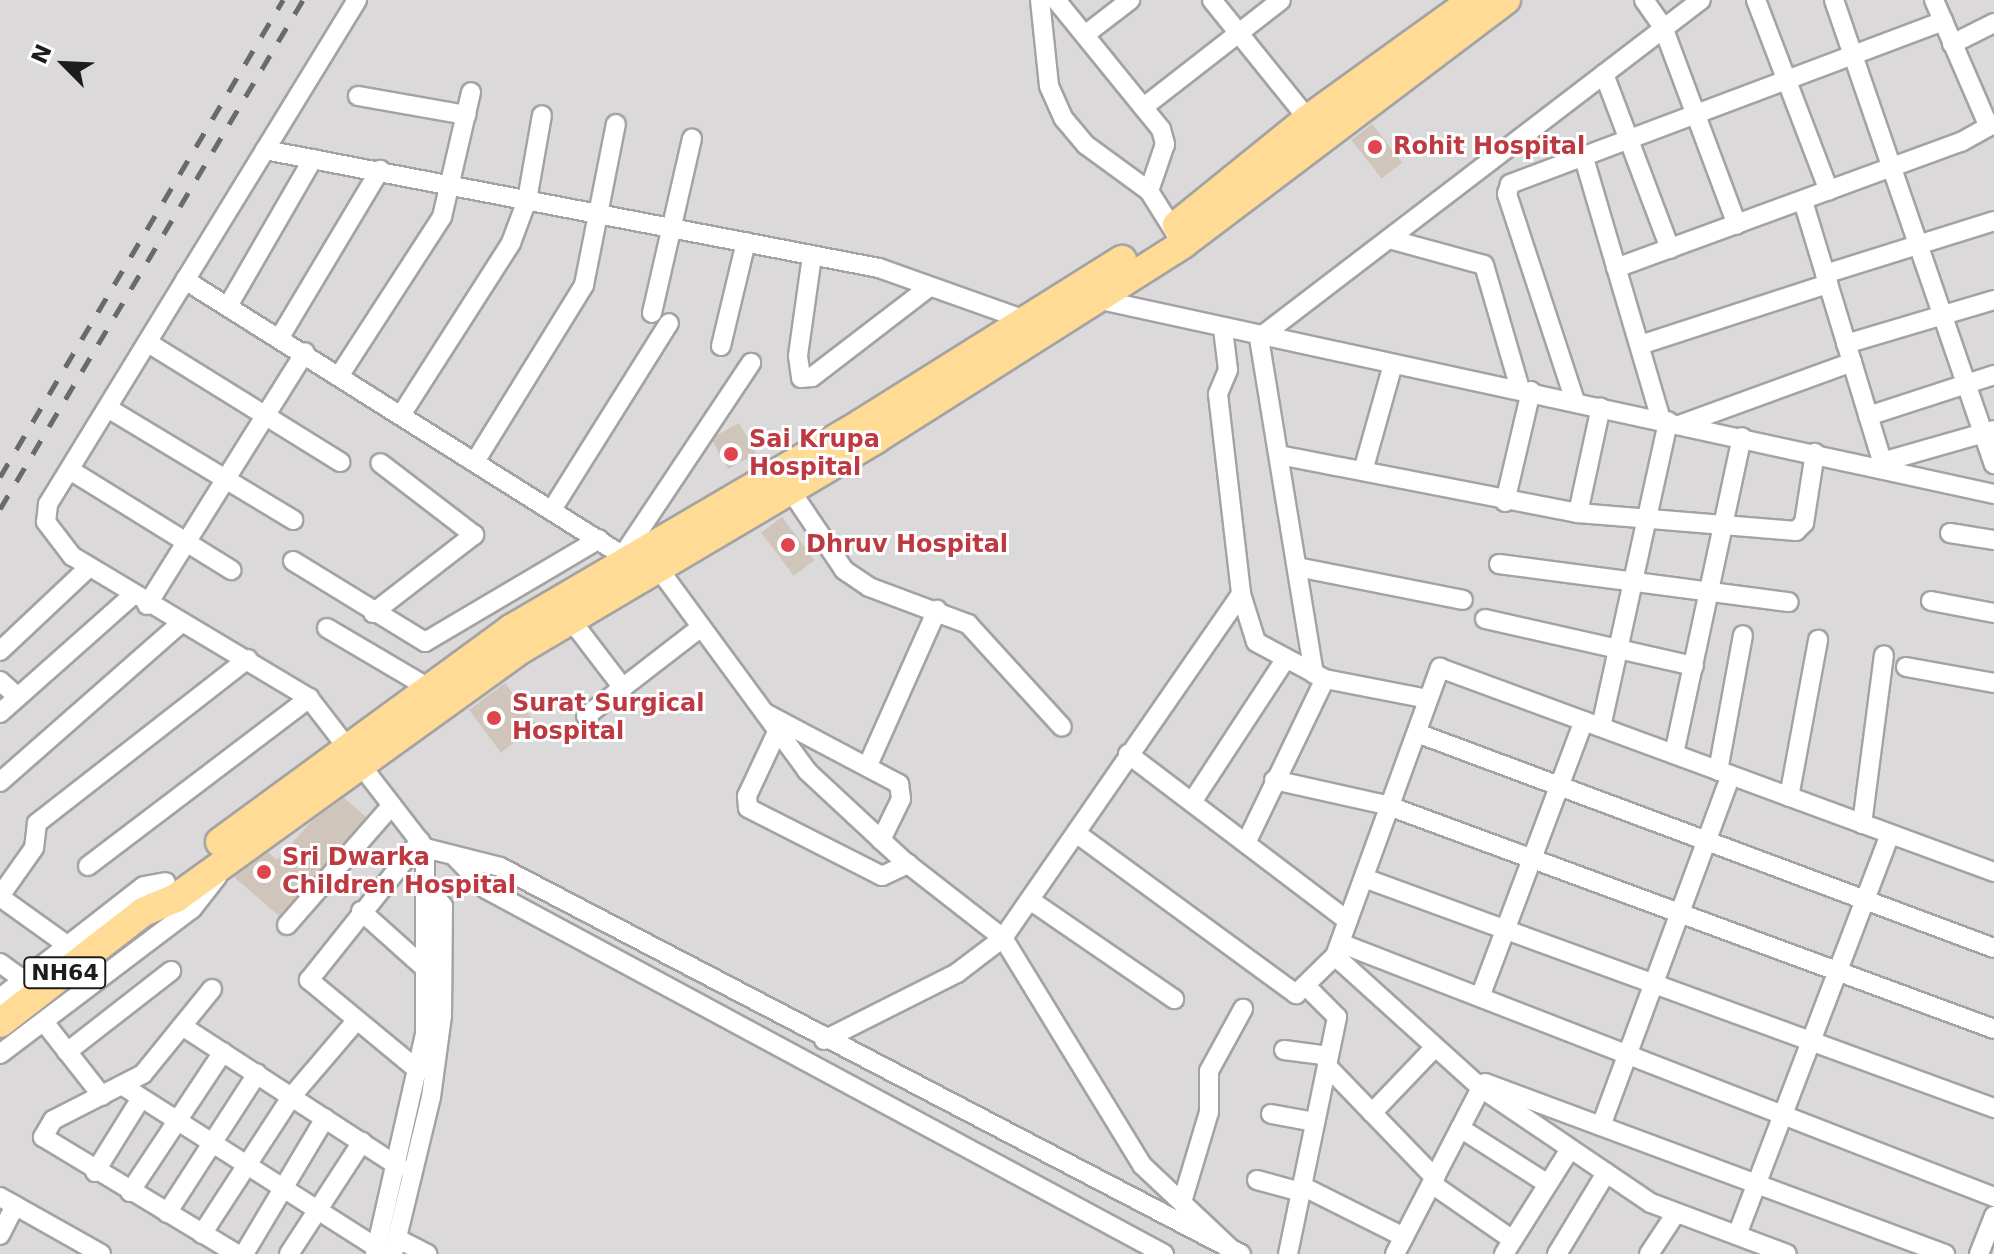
<!DOCTYPE html>
<style>
body{margin:0}
#map{position:relative;width:1994px;height:1254px;overflow:hidden;background:#efebe1;font-family:"DejaVu Sans",sans-serif}
div>[style]{position:absolute}
[style*='--x']{left:calc(var(--x)*1px);top:calc(var(--y)*1px);width:calc(var(--w)*1px);rotate:calc(var(--a)*1deg)}
.residential>*{inset:0;background:#dbd9d9;transform-origin:0 0}
.building>*{inset:0;background:#cfc5ba;transform-origin:0 0}
.roads{filter:drop-shadow(2px 0 #a3a3a3) drop-shadow(-2px 0 #a3a3a3) drop-shadow(0 2px #a3a3a3) drop-shadow(0 -2px #a3a3a3)}
.minor>*{height:18px;margin:-9px;padding:0 9px;transform-origin:9px;border-radius:9px;background:#fff}
.primary>*{height:28px;margin:-14px;padding:0 14px;transform-origin:14px;border-radius:14px;background:#ffdb96}
.rail>*{height:5px;margin-top:-2.5px;transform-origin:0;background:repeating-linear-gradient(90deg,#6a6a6a 0 16px,transparent 0 32px)}
.dots>*{width:22px;height:22px;translate:-50% -50%;box-sizing:border-box;border:4px solid #fff;border-radius:50%}
span{translate:-50% -50%;white-space:nowrap;text-align:center;line-height:1.15;-webkit-text-stroke:6px #fff;paint-order:stroke}
.shield-label span{padding:2px 6px;background:#fff;border:2px solid;border-radius:6px;-webkit-text-stroke-width:0}
.shield-label{font-size:22px;color:#1c1c1c;font-weight:700}
.health-label{font-size:24px;color:#be3a42;font-weight:700}
.left{translate:0 -50%;text-align:left}
.north{position:absolute;left:24px;top:24px;width:80px;height:80px;-webkit-text-stroke:6px #fff;paint-order:stroke;rotate:294deg;font-size:22px;font-weight:700;line-height:32px;text-align:center;color:#1c1c1c}
.north::after{content:'';display:block;margin:auto;width:28px;height:36px;background:#1c1c1c;clip-path:polygon(50% 0,100% 100%,50% 72%,0 100%)}
</style>
<div id="map">
<div class="residential">
<i style="left:0;top:0;width:1994px;height:1254px"></i>
</div>
<div class="building">
<i style="left:1372px;top:124px;width:49px;height:26px;rotate:52deg"></i>
<i style="left:739px;top:423px;width:35px;height:32px;rotate:61deg"></i>
<i style="left:782px;top:517px;width:54px;height:26px;rotate:53deg"></i>
<i style="left:505px;top:683px;width:53px;height:45px;rotate:53deg"></i>
<i style="clip-path:polygon(344px 798px,366px 817px,279px 916px,234px 877px,268px 852px,277px 860px,312px 821px)"></i>
</div>
<div class="roads">
<div class="minor">
<i style="--x:357;--y:0;--w:591;--a:121.51"></i>
<i style="--x:48;--y:504;--w:18;--a:96"></i>
<i style="--x:46;--y:522;--w:43;--a:52.6"></i>
<i style="--x:72;--y:556;--w:276;--a:30.9"></i>
<i style="--x:309;--y:698;--w:190;--a:52.3"></i>
<i style="--x:425;--y:848;--w:186;--a:90"></i>
<i style="--x:425;--y:1034;--w:226;--a:102.8"></i>
<i style="--x:1040;--y:0;--w:86;--a:84"></i>
<i style="--x:1049;--y:86;--w:36;--a:66"></i>
<i style="--x:1064;--y:119;--w:34;--a:50"></i>
<i style="--x:1086;--y:145;--w:78;--a:36.1"></i>
<i style="--x:1149;--y:191;--w:54;--a:57.8"></i>
<i style="--x:1056;--y:0;--w:166;--a:50.9"></i>
<i style="--x:1161;--y:129;--w:16;--a:75"></i>
<i style="--x:1165;--y:144;--w:50;--a:108.8"></i>
<i style="--x:1212;--y:0;--w:153;--a:51.1"></i>
<i style="--x:1644;--y:0;--w:33;--a:55"></i>
<i style="--x:1663;--y:27;--w:211;--a:69.5"></i>
<i style="--x:1756;--y:0;--w:204;--a:69.1"></i>
<i style="--x:1834;--y:0;--w:491;--a:71"></i>
<i style="--x:1934;--y:0;--w:138;--a:66.6"></i>
<i style="--x:1086;--y:34;--w:56;--a:-37.7"></i>
<i style="--x:1952;--y:44;--w:47;--a:-26.6"></i>
<i style="--x:1604;--y:74;--w:187;--a:69.3"></i>
<i style="--x:358;--y:96;--w:110;--a:10"></i>
<i style="--x:1145;--y:106;--w:172;--a:-37.9"></i>
<i style="--x:265;--y:150;--w:625;--a:10.88"></i>
<i style="--x:879;--y:268;--w:155;--a:19.6"></i>
<i style="--x:1584;--y:158;--w:273;--a:73.6"></i>
<i style="--x:1803;--y:201;--w:279;--a:73.1"></i>
<i style="--x:1389;--y:239;--w:98;--a:15.3"></i>
<i style="--x:1484;--y:265;--w:129;--a:73.8"></i>
<i style="--x:812;--y:256;--w:101;--a:98"></i>
<i style="--x:798;--y:356;--w:22;--a:82"></i>
<i style="--x:801;--y:378;--w:11;--a:-5"></i>
<i style="--x:812;--y:377;--w:146;--a:-37.5"></i>
<i style="--x:1616;--y:268;--w:367;--a:-20.1"></i>
<i style="--x:1961;--y:142;--w:38;--a:-29"></i>
<i style="--x:1825;--y:274;--w:177;--a:-17.4"></i>
<i style="--x:185;--y:280;--w:524;--a:32.2"></i>
<i style="--x:1096;--y:299;--w:919;--a:12.25"></i>
<i style="--x:228;--y:306;--w:170;--a:-60"></i>
<i style="--x:652;--y:313;--w:179;--a:-77.1"></i>
<i style="--x:1223;--y:329;--w:41;--a:83"></i>
<i style="--x:1228;--y:370;--w:26;--a:113"></i>
<i style="--x:1218;--y:394;--w:201;--a:83.4"></i>
<i style="--x:1241;--y:594;--w:50;--a:72.6"></i>
<i style="--x:1256;--y:642;--w:78;--a:28.2"></i>
<i style="--x:1325;--y:679;--w:105;--a:11"></i>
<i style="--x:280;--y:337;--w:195;--a:-59.1"></i>
<i style="--x:150;--y:344;--w:224;--a:31.8"></i>
<i style="--x:1846;--y:344;--w:154;--a:-16.6"></i>
<i style="--x:1640;--y:345;--w:198;--a:-18"></i>
<i style="--x:721;--y:346;--w:107;--a:-76.5"></i>
<i style="--x:341;--y:373;--w:186;--a:-57.1"></i>
<i style="--x:442;--y:217;--w:128;--a:-76.9"></i>
<i style="--x:1575;--y:401;--w:218;--a:-108.2"></i>
<i style="--x:1507;--y:194;--w:10;--a:-73"></i>
<i style="--x:1510;--y:184;--w:463;--a:-20.6"></i>
<i style="--x:111;--y:410;--w:213;--a:31.1"></i>
<i style="--x:403;--y:412;--w:201;--a:-57.4"></i>
<i style="--x:511;--y:243;--w:46;--a:-69.6"></i>
<i style="--x:527;--y:200;--w:86;--a:-80"></i>
<i style="--x:1868;--y:416;--w:133;--a:-18"></i>
<i style="--x:1682;--y:424;--w:181;--a:-20"></i>
<i style="--x:1279;--y:455;--w:305;--a:11"></i>
<i style="--x:1578;--y:513;--w:219;--a:4.7"></i>
<i style="--x:1796;--y:531;--w:11;--a:-45"></i>
<i style="--x:1804;--y:523;--w:71;--a:-81.1"></i>
<i style="--x:476;--y:460;--w:206;--a:-58.3"></i>
<i style="--x:584;--y:285;--w:164;--a:-78.8"></i>
<i style="--x:1882;--y:462;--w:116;--a:-15.9"></i>
<i style="--x:70;--y:470;--w:190;--a:31.8"></i>
<i style="--x:1363;--y:471;--w:111;--a:-74.3"></i>
<i style="--x:791;--y:491;--w:95;--a:56.1"></i>
<i style="--x:844;--y:570;--w:30;--a:34"></i>
<i style="--x:869;--y:587;--w:106;--a:20.5"></i>
<i style="--x:968;--y:624;--w:139;--a:47.6"></i>
<i style="--x:1505;--y:502;--w:114;--a:-76.8"></i>
<i style="--x:553;--y:508;--w:218;--a:-57.9"></i>
<i style="--x:1578;--y:513;--w:108;--a:-77.8"></i>
<i style="--x:1950;--y:533;--w:45;--a:9"></i>
<i style="--x:623;--y:555;--w:231;--a:-56.3"></i>
<i style="--x:293;--y:561;--w:155;--a:31.5"></i>
<i style="--x:425;--y:642;--w:202;--a:-30.6"></i>
<i style="--x:653;--y:561;--w:260;--a:53.7"></i>
<i style="--x:807;--y:771;--w:132;--a:42.9"></i>
<i style="--x:904;--y:861;--w:125;--a:37.9"></i>
<i style="--x:1003;--y:938;--w:266;--a:58.5"></i>
<i style="--x:1142;--y:1165;--w:120;--a:43.3"></i>
<i style="--x:1499;--y:564;--w:292;--a:7.5"></i>
<i style="--x:1297;--y:567;--w:169;--a:11.2"></i>
<i style="--x:1931;--y:601;--w:64;--a:10.8"></i>
<i style="--x:147;--y:605;--w:298;--a:-58"></i>
<i style="--x:373;--y:613;--w:128;--a:-37.7"></i>
<i style="--x:474;--y:535;--w:118;--a:-142.5"></i>
<i style="--x:1485;--y:619;--w:214;--a:12.7"></i>
<i style="--x:571;--y:620;--w:86;--a:52.6"></i>
<i style="--x:327;--y:628;--w:118;--a:30.5"></i>
<i style="--x:0;--y:651;--w:122;--a:-43.3"></i>
<i style="--x:1906;--y:667;--w:89;--a:10.3"></i>
<i style="--x:1314;--y:674;--w:340;--a:-99.3"></i>
<i style="--x:1259;--y:338;--w:556;--a:-37.41"></i>
<i style="--x:0;--y:681;--w:24;--a:42"></i>
<i style="--x:0;--y:713;--w:176;--a:-41.6"></i>
<i style="--x:765;--y:713;--w:152;--a:27.9"></i>
<i style="--x:899;--y:784;--w:15;--a:82"></i>
<i style="--x:901;--y:799;--w:46;--a:116"></i>
<i style="--x:586;--y:716;--w:145;--a:-37.7"></i>
<i style="--x:1601;--y:727;--w:313;--a:-77.6"></i>
<i style="--x:777;--y:732;--w:71;--a:115.1"></i>
<i style="--x:747;--y:796;--w:12;--a:85"></i>
<i style="--x:748;--y:808;--w:150;--a:26.9"></i>
<i style="--x:882;--y:876;--w:29;--a:-25"></i>
<i style="--x:1417;--y:733;--w:616;--a:20.44"></i>
<i style="--x:1128;--y:754;--w:276;--a:37.2"></i>
<i style="--x:1674;--y:754;--w:324;--a:-77.9"></i>
<i style="--x:868;--y:765;--w:170;--a:-66"></i>
<i style="--x:1718;--y:771;--w:138;--a:-79.6"></i>
<i style="--x:1274;--y:780;--w:115;--a:12.6"></i>
<i style="--x:1386;--y:805;--w:648;--a:20.22"></i>
<i style="--x:0;--y:782;--w:241;--a:-41.3"></i>
<i style="--x:1789;--y:797;--w:160;--a:-79.5"></i>
<i style="--x:1192;--y:802;--w:170;--a:-56.8"></i>
<i style="--x:1862;--y:824;--w:170;--a:-82.6"></i>
<i style="--x:1076;--y:833;--w:273;--a:36.2"></i>
<i style="--x:1296;--y:994;--w:54;--a:-44.3"></i>
<i style="--x:1335;--y:956;--w:307;--a:-70"></i>
<i style="--x:1440;--y:668;--w:590;--a:20.22"></i>
<i style="--x:1246;--y:843;--w:182;--a:-64.3"></i>
<i style="--x:425;--y:848;--w:77;--a:14.2"></i>
<i style="--x:500;--y:867;--w:836;--a:27.58"></i>
<i style="--x:456;--y:858;--w:43;--a:45.9"></i>
<i style="--x:486;--y:889;--w:770;--a:28.3"></i>
<i style="--x:88;--y:866;--w:278;--a:-37.2"></i>
<i style="--x:1364;--y:878;--w:671;--a:20.06"></i>
<i style="--x:0;--y:896;--w:59;--a:-54.7"></i>
<i style="--x:34;--y:848;--w:25;--a:-83"></i>
<i style="--x:37;--y:823;--w:267;--a:-37.9"></i>
<i style="--x:0;--y:897;--w:82;--a:35.6"></i>
<i style="--x:1030;--y:900;--w:175;--a:34.5"></i>
<i style="--x:361;--y:911;--w:90;--a:41.8"></i>
<i style="--x:287;--y:925;--w:159;--a:-48.8"></i>
<i style="--x:1340;--y:943;--w:702;--a:21.23"></i>
<i style="--x:1335;--y:956;--w:197;--a:42.1"></i>
<i style="--x:1481;--y:1088;--w:205;--a:34.1"></i>
<i style="--x:1651;--y:1203;--w:145;--a:20.6"></i>
<i style="--x:0;--y:963;--w:29;--a:36"></i>
<i style="--x:212;--y:989;--w:109;--a:129.1"></i>
<i style="--x:143;--y:1074;--w:101;--a:152.9"></i>
<i style="--x:53;--y:1120;--w:20;--a:120"></i>
<i style="--x:43;--y:1137;--w:227;--a:31.1"></i>
<i style="--x:1480;--y:997;--w:295;--a:-69.4"></i>
<i style="--x:0;--y:998;--w:182;--a:-37.9"></i>
<i style="--x:144;--y:886;--w:22;--a:-10"></i>
<i style="--x:44;--y:1022;--w:94;--a:51.9"></i>
<i style="--x:182;--y:1026;--w:259;--a:33"></i>
<i style="--x:824;--y:1040;--w:149;--a:-26.7"></i>
<i style="--x:957;--y:973;--w:58;--a:-37.3"></i>
<i style="--x:1003;--y:938;--w:418;--a:-55.3"></i>
<i style="--x:1284;--y:1050;--w:45;--a:7.6"></i>
<i style="--x:67;--y:1052;--w:132;--a:-37.9"></i>
<i style="--x:0;--y:1054;--w:241;--a:-37.1"></i>
<i style="--x:192;--y:909;--w:41;--a:-52"></i>
<i style="--x:1327;--y:1066;--w:156;--a:46"></i>
<i style="--x:419;--y:1071;--w:143;--a:-140.4"></i>
<i style="--x:309;--y:980;--w:178;--a:-51.4"></i>
<i style="--x:1485;--y:1083;--w:491;--a:20.4"></i>
<i style="--x:123;--y:1086;--w:301;--a:32.5"></i>
<i style="--x:1372;--y:1113;--w:91;--a:-46.3"></i>
<i style="--x:1271;--y:1114;--w:45;--a:10.3"></i>
<i style="--x:1601;--y:1126;--w:374;--a:-69.7"></i>
<i style="--x:1460;--y:1128;--w:104;--a:32.5"></i>
<i style="--x:95;--y:1172;--w:87;--a:-58.1"></i>
<i style="--x:1257;--y:1180;--w:46;--a:15.3"></i>
<i style="--x:1432;--y:1184;--w:98;--a:34.7"></i>
<i style="--x:1302;--y:1186;--w:114;--a:26.6"></i>
<i style="--x:130;--y:1192;--w:168;--a:-56.4"></i>
<i style="--x:0;--y:1197;--w:116;--a:29.4"></i>
<i style="--x:1182;--y:1202;--w:94;--a:-73.3"></i>
<i style="--x:1209;--y:1112;--w:41;--a:-90"></i>
<i style="--x:1209;--y:1071;--w:71;--a:-61.3"></i>
<i style="--x:167;--y:1213;--w:166;--a:-57.1"></i>
<i style="--x:202;--y:1234;--w:165;--a:-56.9"></i>
<i style="--x:292;--y:1096;--w:99;--a:-49.5"></i>
<i style="--x:0;--y:1235;--w:33;--a:-63"></i>
<i style="--x:1737;--y:1235;--w:429;--a:-69.1"></i>
<i style="--x:398;--y:1239;--w:33;--a:27"></i>
<i style="--x:244;--y:1254;--w:158;--a:-59.2"></i>
<i style="--x:289;--y:1254;--w:134;--a:-56.9"></i>
<i style="--x:393;--y:1254;--w:162;--a:-76.4"></i>
<i style="--x:431;--y:1097;--w:82;--a:-82.3"></i>
<i style="--x:442;--y:1016;--w:110;--a:-89.5"></i>
<i style="--x:443;--y:906;--w:26;--a:-129"></i>
<i style="--x:1288;--y:1254;--w:242;--a:-78.3"></i>
<i style="--x:1337;--y:1017;--w:45;--a:-135"></i>
<i style="--x:1395;--y:1254;--w:187;--a:-62.6"></i>
<i style="--x:1504;--y:1254;--w:124;--a:-57.8"></i>
<i style="--x:1557;--y:1254;--w:95;--a:-58.8"></i>
<i style="--x:1649;--y:1254;--w:49;--a:-56.6"></i>
<i style="--x:1979;--y:1254;--w:41;--a:-68.5"></i>
</div>
<div class="primary">
<i style="--x:1177;--y:225;--w:169;--a:-39"></i>
<i style="--x:1308;--y:119;--w:203;--a:-35.8"></i>
<i style="--x:220;--y:842;--w:361;--a:-36.2"></i>
<i style="--x:511;--y:629;--w:407;--a:-30.4"></i>
<i style="--x:862;--y:423;--w:307;--a:-32.1"></i>
<i style="--x:0;--y:1023;--w:181;--a:-37.8"></i>
<i style="--x:143;--y:912;--w:36;--a:-23"></i>
<i style="--x:176;--y:898;--w:428;--a:-35.8"></i>
<i style="--x:523;--y:648;--w:410;--a:-30.6"></i>
<i style="--x:876;--y:439;--w:364;--a:-32.4"></i>
<i style="--x:1183;--y:244;--w:405;--a:-37.1"></i>
</div>
</div>
<div class="rail">
<i style="--x:0;--y:477;--w:555;--a:-59.32"></i>
<i style="--x:0;--y:509;--w:592;--a:-59.24"></i>
</div>
<div class="dots">
<i style="left:1375px;top:147px;background:#e0444e"></i>
<i style="left:731px;top:454px;background:#e0444e"></i>
<i style="left:788px;top:545px;background:#e0444e"></i>
<i style="left:494px;top:718px;background:#e0444e"></i>
<i style="left:264px;top:872px;background:#e0444e"></i>
</div>
<div class="shield-label">
<span style="left:65px;top:973px">NH64</span>
</div>
<div class="health-label">
<span class="left" style="left:1393px;top:147px">Rohit Hospital</span>
<span class="left" style="left:749px;top:454px">Sai Krupa<br>Hospital</span>
<span class="left" style="left:806px;top:545px">Dhruv Hospital</span>
<span class="left" style="left:512px;top:718px">Surat Surgical<br>Hospital</span>
<span class="left" style="left:282px;top:872px">Sri Dwarka<br>Children Hospital</span>
</div>
<div class="north">N</div>
</div>
